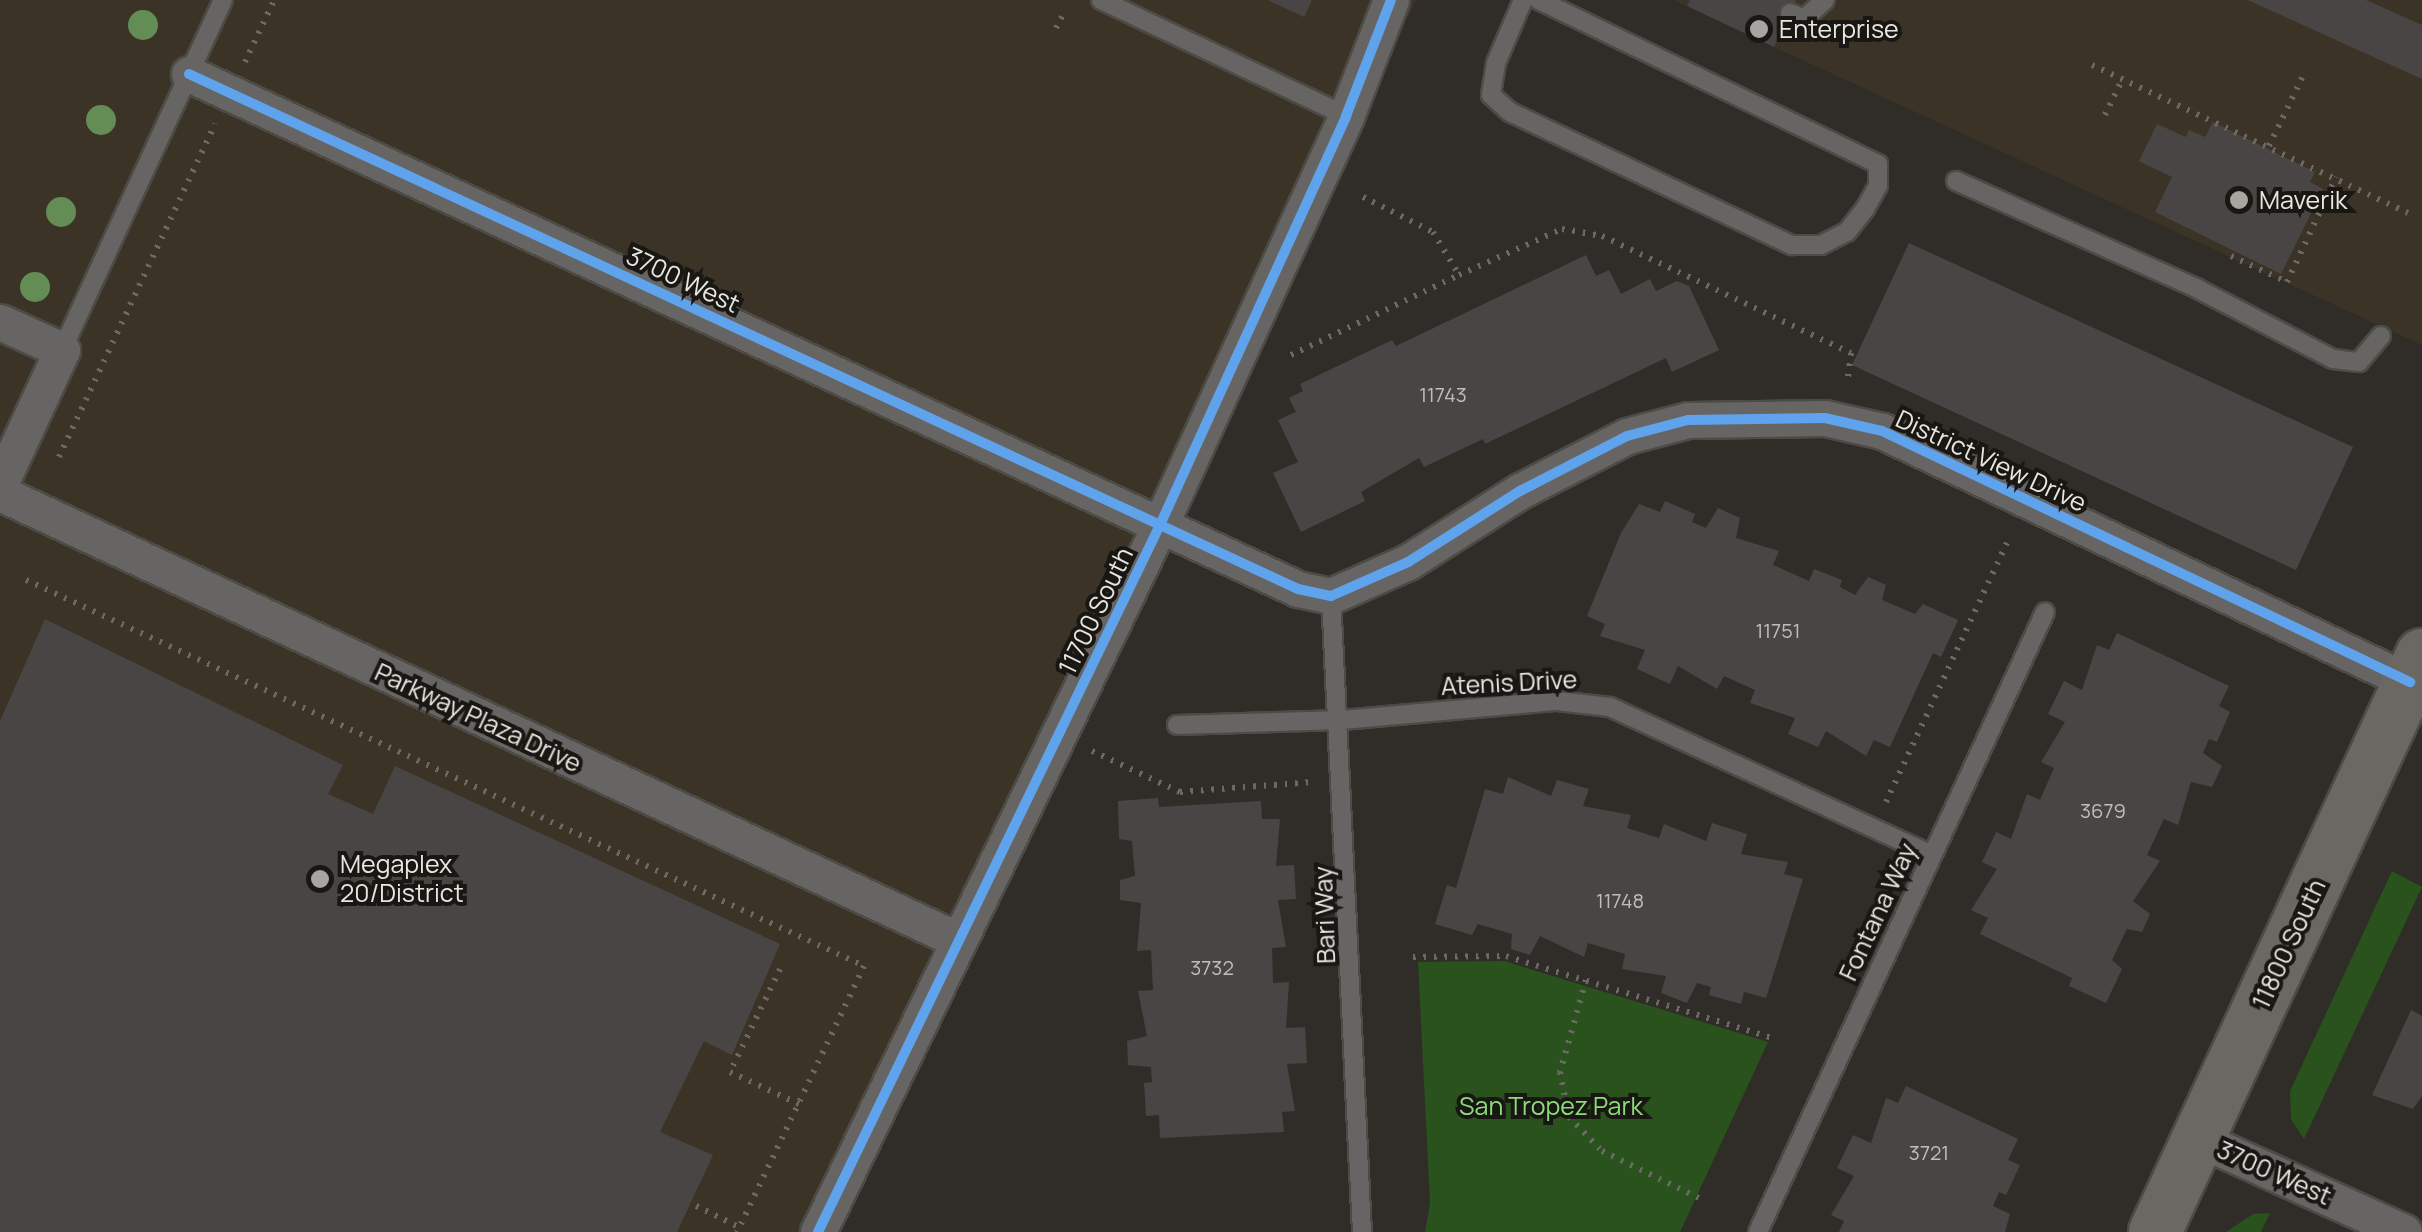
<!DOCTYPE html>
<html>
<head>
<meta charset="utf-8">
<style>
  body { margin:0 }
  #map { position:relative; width:2422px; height:1232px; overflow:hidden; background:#302d28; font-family:Manrope,sans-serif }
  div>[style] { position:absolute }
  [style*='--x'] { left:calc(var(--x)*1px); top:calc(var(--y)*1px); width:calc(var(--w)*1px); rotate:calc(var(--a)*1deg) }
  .built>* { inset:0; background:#3b3426 }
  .green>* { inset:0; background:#29521d }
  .building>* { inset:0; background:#484544 }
  .path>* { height:6px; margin-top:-3px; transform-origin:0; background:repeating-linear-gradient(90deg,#6b6866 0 2.5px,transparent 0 10.5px) }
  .roads { filter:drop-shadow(2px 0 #4d4b46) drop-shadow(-2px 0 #4d4b46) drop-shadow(0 2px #4d4b46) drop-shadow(0 -2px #4d4b46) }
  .service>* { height:18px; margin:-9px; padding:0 9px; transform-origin:9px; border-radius:9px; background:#676564 }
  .minor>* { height:35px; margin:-17.5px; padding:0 17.5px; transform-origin:17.5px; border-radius:17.5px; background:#676564 }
  .secondary>* { height:52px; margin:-26px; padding:0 26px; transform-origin:26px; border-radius:26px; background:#6b6864 }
  .cycleway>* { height:10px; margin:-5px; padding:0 5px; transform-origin:5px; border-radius:5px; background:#60a3ed }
  .trees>* { width:30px; height:30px; margin:-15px; border-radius:50%; background:#638d55 }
  .dots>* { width:28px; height:28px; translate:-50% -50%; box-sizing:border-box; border:5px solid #191713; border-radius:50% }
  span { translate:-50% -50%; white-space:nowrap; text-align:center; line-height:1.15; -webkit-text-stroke:8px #191713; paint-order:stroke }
  .number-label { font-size:20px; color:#c1beb9 }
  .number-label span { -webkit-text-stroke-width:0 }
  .poi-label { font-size:25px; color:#e9e6e0 }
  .left { translate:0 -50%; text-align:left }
  .street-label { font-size:25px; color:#e9e6e0 }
  .park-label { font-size:25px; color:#8ddc7a }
</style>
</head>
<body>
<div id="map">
  <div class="built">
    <i style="clip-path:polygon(0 0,1416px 0,819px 1232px,0 1232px)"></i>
    <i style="clip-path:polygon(1674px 0,2422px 0,2422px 345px,1774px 47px)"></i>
  </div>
  <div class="green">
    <i style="clip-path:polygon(2392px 871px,2422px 887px,2304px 1139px,2291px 1119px,2290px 1091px)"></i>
    <i style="clip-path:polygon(1504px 961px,1768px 1042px,1680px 1232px,1425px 1232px,1430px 1203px,1418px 962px)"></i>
    <i style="clip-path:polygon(2270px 1213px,2261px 1232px,2226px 1232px,2253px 1214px)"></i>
  </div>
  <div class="building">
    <i style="clip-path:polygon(1268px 0,1312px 0,1304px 17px)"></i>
    <i style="clip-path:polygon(1690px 0,1796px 0,1774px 47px,1687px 6px)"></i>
    <i style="clip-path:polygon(2248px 0,2366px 0,2422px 25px,2422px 79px)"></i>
    <i style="clip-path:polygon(2213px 122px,2315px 172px,2310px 182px,2323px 189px,2281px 274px,2155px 212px,2172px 177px,2139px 161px,2157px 124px,2186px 137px,2189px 130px,2205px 137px)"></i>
    <i style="clip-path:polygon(1909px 243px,2353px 447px,2296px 570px,1852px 365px)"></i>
    <i style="clip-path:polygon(1586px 255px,1596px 276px,1609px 270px,1621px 294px,1650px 279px,1656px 291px,1677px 281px,1689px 286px,1719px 350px,1672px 372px,1666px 358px,1485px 444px,1483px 439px,1424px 467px,1419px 458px,1361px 492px,1365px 501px,1301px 532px,1273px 473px,1298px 462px,1278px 420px,1296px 412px,1289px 398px,1303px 391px,1300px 384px,1392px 340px,1396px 346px)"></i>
    <i style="clip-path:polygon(1665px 501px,1695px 514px,1692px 522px,1706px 528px,1718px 508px,1740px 518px,1736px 538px,1779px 551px,1773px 565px,1809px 581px,1814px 569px,1842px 580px,1840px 587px,1855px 595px,1868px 577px,1886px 585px,1882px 600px,1915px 614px,1923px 604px,1958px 620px,1941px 657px,1933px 653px,1890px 747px,1874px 740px,1866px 756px,1826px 731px,1818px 747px,1788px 734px,1795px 718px,1750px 703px,1755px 690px,1724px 676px,1717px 689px,1678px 666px,1670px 684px,1637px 669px,1645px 650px,1600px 636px,1605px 624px,1587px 616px,1621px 533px,1639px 504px,1660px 512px)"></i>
    <i style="clip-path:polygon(45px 619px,343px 765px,328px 794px,373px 814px,395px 766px,780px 944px,732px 1055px,704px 1041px,660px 1132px,713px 1155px,677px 1232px,0 1232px,0 721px)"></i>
    <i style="clip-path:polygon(2117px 633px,2229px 686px,2219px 706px,2230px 712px,2217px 742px,2209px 739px,2203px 753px,2222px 766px,2212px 787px,2191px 782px,2178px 825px,2164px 819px,2147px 855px,2160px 861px,2133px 901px,2150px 914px,2142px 932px,2127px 929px,2112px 960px,2122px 969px,2106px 1003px,2069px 986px,2072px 978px,1980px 934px,1988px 918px,1971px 910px,1997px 869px,1982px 862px,1996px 832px,2011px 839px,2027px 794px,2040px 800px,2054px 768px,2041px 762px,2065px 722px,2048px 714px,2064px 681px,2082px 690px,2097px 645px,2109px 650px)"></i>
    <i style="clip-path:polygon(1508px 777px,1551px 796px,1557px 780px,1589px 789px,1583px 806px,1631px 815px,1627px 828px,1659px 838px,1664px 824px,1706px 841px,1712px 823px,1747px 834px,1741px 854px,1788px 862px,1784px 874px,1803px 879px,1766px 998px,1744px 992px,1741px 1004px,1709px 995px,1711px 987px,1697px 983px,1687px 1003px,1661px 993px,1666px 976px,1622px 969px,1625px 954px,1588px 943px,1584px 957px,1540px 936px,1530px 955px,1511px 949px,1512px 934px,1478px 924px,1472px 935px,1435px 924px,1447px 885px,1456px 888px,1485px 789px,1503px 794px)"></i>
    <i style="clip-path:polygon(1158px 798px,1159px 807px,1261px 801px,1262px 819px,1280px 819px,1276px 866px,1294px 865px,1296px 899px,1278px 900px,1286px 947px,1272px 948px,1273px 983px,1289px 982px,1286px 1028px,1305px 1027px,1307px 1063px,1287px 1064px,1295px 1111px,1282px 1112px,1284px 1132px,1160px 1138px,1159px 1115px,1146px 1116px,1144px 1083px,1152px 1082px,1151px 1067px,1128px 1065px,1127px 1041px,1147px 1036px,1138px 991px,1153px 990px,1151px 950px,1137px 951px,1141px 903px,1120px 900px,1120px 880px,1135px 876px,1132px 841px,1119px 839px,1118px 801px)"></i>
    <i style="clip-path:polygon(2411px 1010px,2422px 1016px,2422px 1096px,2413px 1109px,2372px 1095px)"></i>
    <i style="clip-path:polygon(1906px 1086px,2018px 1139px,2008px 1160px,2020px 1165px,2006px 1195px,1999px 1192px,1993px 1206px,2010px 1214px,2005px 1232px,1839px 1232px,1844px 1221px,1831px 1215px,1854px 1176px,1837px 1168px,1853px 1135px,1871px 1143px,1886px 1098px,1898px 1103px)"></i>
  </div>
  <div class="path">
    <i style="--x:1056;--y:28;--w:16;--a:-63"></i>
    <i style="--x:245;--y:62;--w:68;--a:-64.9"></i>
    <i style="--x:2092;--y:65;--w:349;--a:25.1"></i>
    <i style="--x:2105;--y:115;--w:41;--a:-64.1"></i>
    <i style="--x:2269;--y:146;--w:80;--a:-64.1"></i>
    <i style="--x:1363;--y:197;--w:78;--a:26.6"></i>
    <i style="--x:1433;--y:232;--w:50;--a:58.8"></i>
    <i style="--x:1459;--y:275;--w:113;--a:-24.1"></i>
    <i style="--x:1562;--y:229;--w:41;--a:9.9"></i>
    <i style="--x:1602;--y:236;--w:275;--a:25.2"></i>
    <i style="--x:1851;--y:353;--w:25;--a:97"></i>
    <i style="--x:2231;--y:256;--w:62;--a:24.9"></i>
    <i style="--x:2287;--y:282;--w:116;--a:-65"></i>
    <i style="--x:1291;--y:355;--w:186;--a:-25.5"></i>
    <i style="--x:59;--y:457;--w:368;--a:-64.9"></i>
    <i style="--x:26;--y:580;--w:923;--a:24.73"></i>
    <i style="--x:864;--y:966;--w:295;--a:115.5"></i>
    <i style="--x:1092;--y:751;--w:97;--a:25"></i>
    <i style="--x:1180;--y:792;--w:133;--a:-4.3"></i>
    <i style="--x:1886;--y:802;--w:293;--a:-65"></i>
    <i style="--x:1413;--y:957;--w:93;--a:-0.6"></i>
    <i style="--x:1506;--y:956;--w:279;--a:17.1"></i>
    <i style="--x:780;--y:969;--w:114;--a:115.9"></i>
    <i style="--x:730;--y:1072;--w:76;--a:24.9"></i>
    <i style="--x:1586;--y:980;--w:96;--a:105.8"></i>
    <i style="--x:1560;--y:1072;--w:46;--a:78.7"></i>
    <i style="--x:1569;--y:1117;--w:47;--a:45.9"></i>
    <i style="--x:1602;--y:1151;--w:108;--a:25.9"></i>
    <i style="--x:696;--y:1206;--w:48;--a:26"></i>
  </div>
  <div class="roads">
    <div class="service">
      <i style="--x:1101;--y:0;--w:271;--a:25.3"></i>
      <i style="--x:1523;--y:0;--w:69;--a:113.2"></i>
      <i style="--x:1496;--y:63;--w:32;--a:99"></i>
      <i style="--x:1491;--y:95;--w:25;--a:42"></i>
      <i style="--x:1510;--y:112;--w:312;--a:25.3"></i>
      <i style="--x:1792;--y:245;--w:29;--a:0"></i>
      <i style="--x:1821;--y:245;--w:29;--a:-27"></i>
      <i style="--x:1847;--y:232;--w:29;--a:-52"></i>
      <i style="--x:1865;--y:209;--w:26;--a:-61"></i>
      <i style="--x:1878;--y:186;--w:22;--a:-90"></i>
      <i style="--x:1878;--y:164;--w:377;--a:-154.2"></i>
      <i style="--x:1790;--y:13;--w:15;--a:23"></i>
      <i style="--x:1804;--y:19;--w:28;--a:-42"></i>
      <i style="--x:1956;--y:181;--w:263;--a:24"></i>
      <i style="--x:2196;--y:288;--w:154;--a:27.4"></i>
      <i style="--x:2333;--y:359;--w:26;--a:7"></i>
      <i style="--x:2359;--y:362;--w:34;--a:-50"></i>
      <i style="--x:62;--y:350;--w:385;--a:-65.3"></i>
      <i style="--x:1331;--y:596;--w:637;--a:87.21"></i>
      <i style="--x:1177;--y:725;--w:165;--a:-1.7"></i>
      <i style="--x:1342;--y:720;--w:216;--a:-5.1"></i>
      <i style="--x:1557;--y:701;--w:53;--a:6.5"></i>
      <i style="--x:1610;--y:707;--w:354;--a:24.7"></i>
      <i style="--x:1758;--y:1232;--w:683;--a:-65.16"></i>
    </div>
    <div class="minor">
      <i style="--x:189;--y:74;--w:1223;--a:24.91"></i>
      <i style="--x:1298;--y:589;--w:34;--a:12"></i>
      <i style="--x:1331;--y:596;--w:84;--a:-23.8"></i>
      <i style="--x:1408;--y:562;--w:133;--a:-32.4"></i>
      <i style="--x:1520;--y:491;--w:120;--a:-27.2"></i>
      <i style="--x:1627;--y:436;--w:63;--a:-14.7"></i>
      <i style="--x:1688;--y:420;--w:137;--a:-0.8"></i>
      <i style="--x:1825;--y:418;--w:58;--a:12.8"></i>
      <i style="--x:1882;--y:431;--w:585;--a:25.43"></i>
      <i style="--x:0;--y:322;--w:68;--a:24.3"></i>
      <i style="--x:62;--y:350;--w:148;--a:114.8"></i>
      <i style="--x:0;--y:493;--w:1057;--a:25.01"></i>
      <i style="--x:2199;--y:1139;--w:225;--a:24.4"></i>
      <i style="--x:818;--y:1232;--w:785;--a:-64.19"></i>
      <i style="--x:1160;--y:525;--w:449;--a:-65.5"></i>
      <i style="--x:1346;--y:116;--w:124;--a:-68.8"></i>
    </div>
    <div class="secondary">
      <i style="--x:2155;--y:1232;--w:636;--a:-65.17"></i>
    </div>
  </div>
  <div class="cycleway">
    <i style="--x:189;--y:74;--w:1223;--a:24.91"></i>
    <i style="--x:1298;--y:589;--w:34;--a:12"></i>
    <i style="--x:1331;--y:596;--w:84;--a:-23.8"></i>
    <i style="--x:1408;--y:562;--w:133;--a:-32.4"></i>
    <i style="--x:1520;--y:491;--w:120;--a:-27.2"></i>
    <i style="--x:1627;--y:436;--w:63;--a:-14.7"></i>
    <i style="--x:1688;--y:420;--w:137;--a:-0.8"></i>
    <i style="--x:1825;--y:418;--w:58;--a:12.8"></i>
    <i style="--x:1882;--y:431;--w:585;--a:25.43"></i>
    <i style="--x:818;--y:1232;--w:785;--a:-64.19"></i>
    <i style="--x:1160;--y:525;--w:449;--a:-65.5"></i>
    <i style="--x:1346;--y:116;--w:124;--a:-68.8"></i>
  </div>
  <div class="trees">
    <i style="left:143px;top:25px"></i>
    <i style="left:101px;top:120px"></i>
    <i style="left:61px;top:212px"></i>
    <i style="left:35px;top:287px"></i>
  </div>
  <div class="dots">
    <i style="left:1759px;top:29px;background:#a8a5a0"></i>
    <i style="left:2239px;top:200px;background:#a8a5a0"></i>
    <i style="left:320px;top:879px;background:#a8a5a0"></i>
  </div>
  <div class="number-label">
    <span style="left:1443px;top:394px">11743</span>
    <span style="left:1778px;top:630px">11751</span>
    <span style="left:2103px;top:810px">3679</span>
    <span style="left:1620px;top:900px">11748</span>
    <span style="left:1212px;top:967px">3732</span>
    <span style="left:1929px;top:1152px">3721</span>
  </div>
  <div class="poi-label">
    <span class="left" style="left:1779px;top:29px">Enterprise</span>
    <span class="left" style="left:2259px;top:200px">Maverik</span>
    <span class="left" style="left:340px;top:879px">Megaplex<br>20/District</span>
  </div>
  <div class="street-label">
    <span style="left:683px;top:280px;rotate:25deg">3700 West</span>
    <span style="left:1991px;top:461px;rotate:25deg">District View Drive</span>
    <span style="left:1096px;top:611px;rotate:-64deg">11700 South</span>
    <span style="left:1509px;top:683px;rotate:-3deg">Atenis Drive</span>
    <span style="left:478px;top:718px;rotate:25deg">Parkway Plaza Drive</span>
    <span style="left:1878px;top:912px;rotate:-65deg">Fontana Way</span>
    <span style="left:1325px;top:915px;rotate:-92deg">Bari Way</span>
    <span style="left:2289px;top:944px;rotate:-65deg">11800 South</span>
    <span style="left:2274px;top:1173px;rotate:24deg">3700 West</span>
  </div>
  <div class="park-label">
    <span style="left:1551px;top:1106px">San Tropez Park</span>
  </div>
</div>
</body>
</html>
